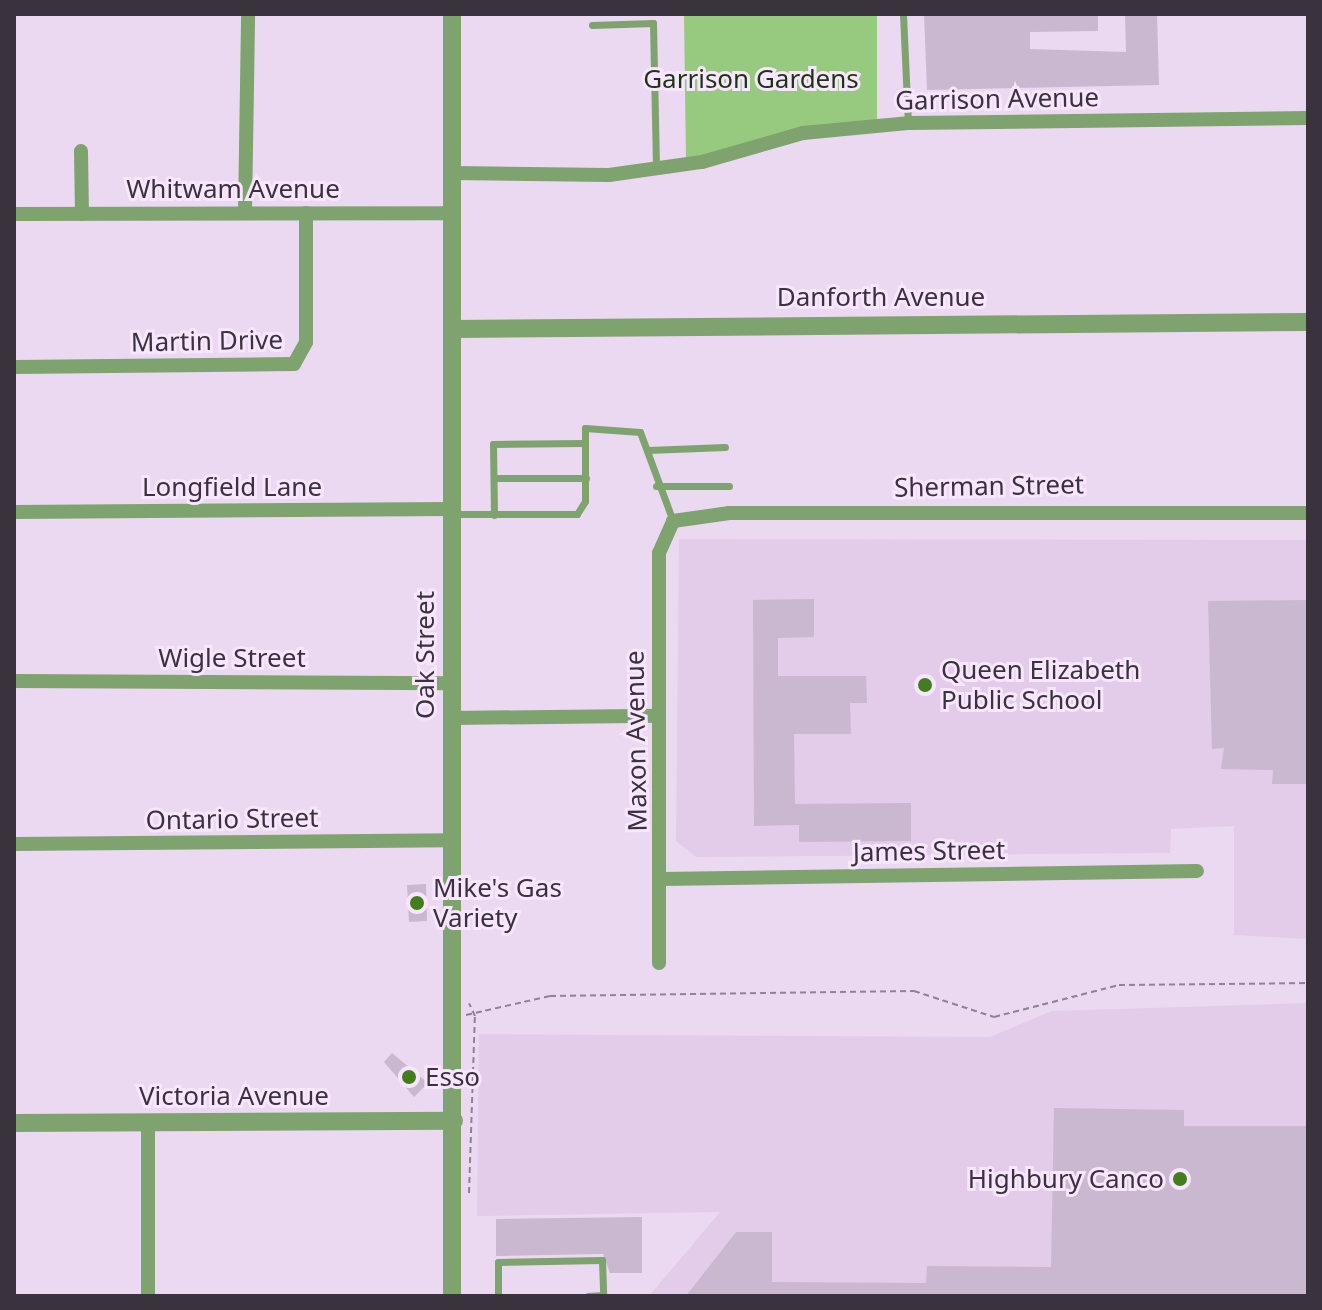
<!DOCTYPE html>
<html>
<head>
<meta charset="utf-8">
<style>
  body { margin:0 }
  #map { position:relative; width:1322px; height:1310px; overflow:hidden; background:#ebd9f1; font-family:"Noto Sans",sans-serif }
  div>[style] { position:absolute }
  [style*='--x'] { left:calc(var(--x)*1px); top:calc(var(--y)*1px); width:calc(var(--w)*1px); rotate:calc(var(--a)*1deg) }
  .built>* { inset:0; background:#e2cce9 }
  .green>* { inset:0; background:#97c97f }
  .building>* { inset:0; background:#c9b8cf }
  .path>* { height:2px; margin-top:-1px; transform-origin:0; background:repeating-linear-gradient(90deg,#8f8393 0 6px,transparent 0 10px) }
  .service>* { height:7px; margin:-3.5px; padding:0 3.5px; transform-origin:3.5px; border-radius:3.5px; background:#7ea36e }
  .minor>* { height:14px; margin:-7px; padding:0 7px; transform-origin:7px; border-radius:7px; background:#7ea36e }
  .tertiary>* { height:18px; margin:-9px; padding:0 9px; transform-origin:9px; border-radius:9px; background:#7ea36e }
  .dots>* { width:22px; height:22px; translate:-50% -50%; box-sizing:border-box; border:4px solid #f8e6fe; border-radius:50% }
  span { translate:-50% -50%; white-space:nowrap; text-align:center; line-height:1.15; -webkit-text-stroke:6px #f8e6fe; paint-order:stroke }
  .park-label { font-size:26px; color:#1e3513 }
  .street-label { font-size:26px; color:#3a333d }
  .poi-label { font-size:26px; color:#3a333d }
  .left { translate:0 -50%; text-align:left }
  .right { translate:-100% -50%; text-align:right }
  .frame { position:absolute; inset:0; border:16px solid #3a333d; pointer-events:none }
</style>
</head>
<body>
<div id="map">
  <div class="built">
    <i style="clip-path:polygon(679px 539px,1308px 540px,1308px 939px,1234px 935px,1234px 826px,1171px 829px,1170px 853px,696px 857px,676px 841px)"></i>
    <i style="clip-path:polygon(1308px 1003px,1308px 1296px,649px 1296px,720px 1212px,477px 1216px,479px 1034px,990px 1037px,1052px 1011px)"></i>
  </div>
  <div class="green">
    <i style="clip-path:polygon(684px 14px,877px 14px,877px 127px,803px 133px,686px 164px)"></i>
  </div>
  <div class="building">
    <i style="clip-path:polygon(924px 14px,1098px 14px,1098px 31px,1030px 32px,1030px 49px,1126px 52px,1125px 14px,1157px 14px,1159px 85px,927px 90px)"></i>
    <i style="clip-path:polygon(814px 599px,814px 637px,778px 638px,778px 676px,866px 676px,867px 703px,850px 703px,851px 734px,794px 734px,795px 804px,911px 803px,911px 841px,799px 842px,799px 825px,754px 826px,753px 600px)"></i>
    <i style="clip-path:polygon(1308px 600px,1308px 784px,1272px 784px,1273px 770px,1221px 769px,1224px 748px,1212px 749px,1208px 601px)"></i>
    <i style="clip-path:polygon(426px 884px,427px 921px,409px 922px,407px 885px)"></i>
    <i style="clip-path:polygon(392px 1053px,428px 1083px,414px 1097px,384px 1062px)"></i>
    <i style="clip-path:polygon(1054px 1108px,1184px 1110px,1184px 1126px,1308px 1126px,1308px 1296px,686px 1296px,736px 1232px,772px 1232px,772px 1282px,926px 1283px,927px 1266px,1051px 1267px)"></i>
    <i style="clip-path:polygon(642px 1217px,642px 1273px,610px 1273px,603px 1254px,496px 1256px,496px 1219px)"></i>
  </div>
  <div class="path">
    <i style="--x:466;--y:1015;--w:86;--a:-12.7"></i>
    <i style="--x:550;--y:996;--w:364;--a:-0.8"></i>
    <i style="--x:914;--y:991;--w:84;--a:18"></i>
    <i style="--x:994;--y:1017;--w:129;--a:-14.4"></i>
    <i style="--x:1119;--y:985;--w:189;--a:-0.6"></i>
    <i style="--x:469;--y:1193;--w:177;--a:-88.1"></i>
    <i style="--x:475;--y:1016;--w:14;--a:-115"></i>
  </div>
  <div class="service">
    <i style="--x:903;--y:14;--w:109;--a:87.4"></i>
    <i style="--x:592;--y:25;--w:61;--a:-1.9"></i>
    <i style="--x:653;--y:23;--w:145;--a:88.8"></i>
    <i style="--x:648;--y:450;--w:77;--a:-2.2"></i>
    <i style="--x:495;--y:478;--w:91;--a:0"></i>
    <i style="--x:656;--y:486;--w:73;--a:0"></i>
    <i style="--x:454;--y:514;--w:123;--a:0"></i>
    <i style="--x:577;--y:514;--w:15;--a:-58"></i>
    <i style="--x:585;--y:501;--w:73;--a:-90"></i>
    <i style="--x:585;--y:428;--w:55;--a:4.2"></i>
    <i style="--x:640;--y:432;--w:95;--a:69.7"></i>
    <i style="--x:494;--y:515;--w:71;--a:-90.8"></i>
    <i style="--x:493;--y:444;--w:92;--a:-0.6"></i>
    <i style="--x:498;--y:1296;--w:34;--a:-90"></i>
    <i style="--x:498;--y:1262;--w:104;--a:-1.1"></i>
    <i style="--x:602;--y:1260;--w:35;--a:88"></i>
    <i style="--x:603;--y:1295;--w:15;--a:176"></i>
  </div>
  <div class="minor">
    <i style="--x:81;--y:151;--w:63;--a:89.1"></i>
    <i style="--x:453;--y:173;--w:156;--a:0.7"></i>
    <i style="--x:609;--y:175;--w:94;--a:-8"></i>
    <i style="--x:702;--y:162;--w:105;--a:-16"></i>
    <i style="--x:803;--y:133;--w:105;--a:-5.4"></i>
    <i style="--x:908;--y:123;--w:400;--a:-0.7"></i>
    <i style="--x:245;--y:212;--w:198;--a:-89.1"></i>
    <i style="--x:14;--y:214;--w:439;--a:-0.1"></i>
    <i style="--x:14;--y:367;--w:280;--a:-0.6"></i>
    <i style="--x:294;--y:364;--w:25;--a:-61"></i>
    <i style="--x:306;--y:342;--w:129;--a:-90"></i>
    <i style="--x:14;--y:512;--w:437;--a:-0.4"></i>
    <i style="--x:14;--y:681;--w:436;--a:0.3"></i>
    <i style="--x:450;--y:718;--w:208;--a:-0.6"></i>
    <i style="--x:14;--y:844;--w:437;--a:-0.5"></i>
    <i style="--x:662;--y:879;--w:535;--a:-0.86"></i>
    <i style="--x:659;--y:963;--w:410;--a:-90"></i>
    <i style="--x:659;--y:553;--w:35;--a:-66"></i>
    <i style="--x:673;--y:521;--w:57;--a:-8.1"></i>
    <i style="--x:729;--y:513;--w:579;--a:0"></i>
    <i style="--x:148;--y:1296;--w:173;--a:-90"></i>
  </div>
  <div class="tertiary">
    <i style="--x:454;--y:329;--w:854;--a:-0.47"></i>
    <i style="--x:14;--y:1123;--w:440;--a:-0.3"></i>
    <i style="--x:452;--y:1296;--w:1282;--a:-90"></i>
  </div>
  <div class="dots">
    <i style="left:925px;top:685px;background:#427f1c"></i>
    <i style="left:417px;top:903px;background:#427f1c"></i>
    <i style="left:409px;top:1077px;background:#427f1c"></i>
    <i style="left:1180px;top:1179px;background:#427f1c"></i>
  </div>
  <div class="park-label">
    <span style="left:751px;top:79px">Garrison Gardens</span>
  </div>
  <div class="street-label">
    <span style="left:997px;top:99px;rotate:-1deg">Garrison Avenue</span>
    <span style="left:233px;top:189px">Whitwam Avenue</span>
    <span style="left:881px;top:297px">Danforth Avenue</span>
    <span style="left:207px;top:341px;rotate:-1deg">Martin Drive</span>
    <span style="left:989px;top:486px;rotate:-1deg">Sherman Street</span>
    <span style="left:232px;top:487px">Longfield Lane</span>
    <span style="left:425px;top:655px;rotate:-90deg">Oak Street</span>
    <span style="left:232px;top:658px">Wigle Street</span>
    <span style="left:636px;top:741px;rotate:-91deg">Maxon Avenue</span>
    <span style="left:232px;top:819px;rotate:-1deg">Ontario Street</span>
    <span style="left:929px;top:851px;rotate:-1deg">James Street</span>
    <span style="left:234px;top:1096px">Victoria Avenue</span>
  </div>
  <div class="poi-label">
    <span class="left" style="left:941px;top:685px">Queen Elizabeth<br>Public School</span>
    <span class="left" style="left:433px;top:903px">Mike's Gas<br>Variety</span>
    <span class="left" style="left:425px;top:1077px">Esso</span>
    <span class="right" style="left:1164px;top:1179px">Highbury Canco</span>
  </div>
  <div class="frame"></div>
</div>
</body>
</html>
